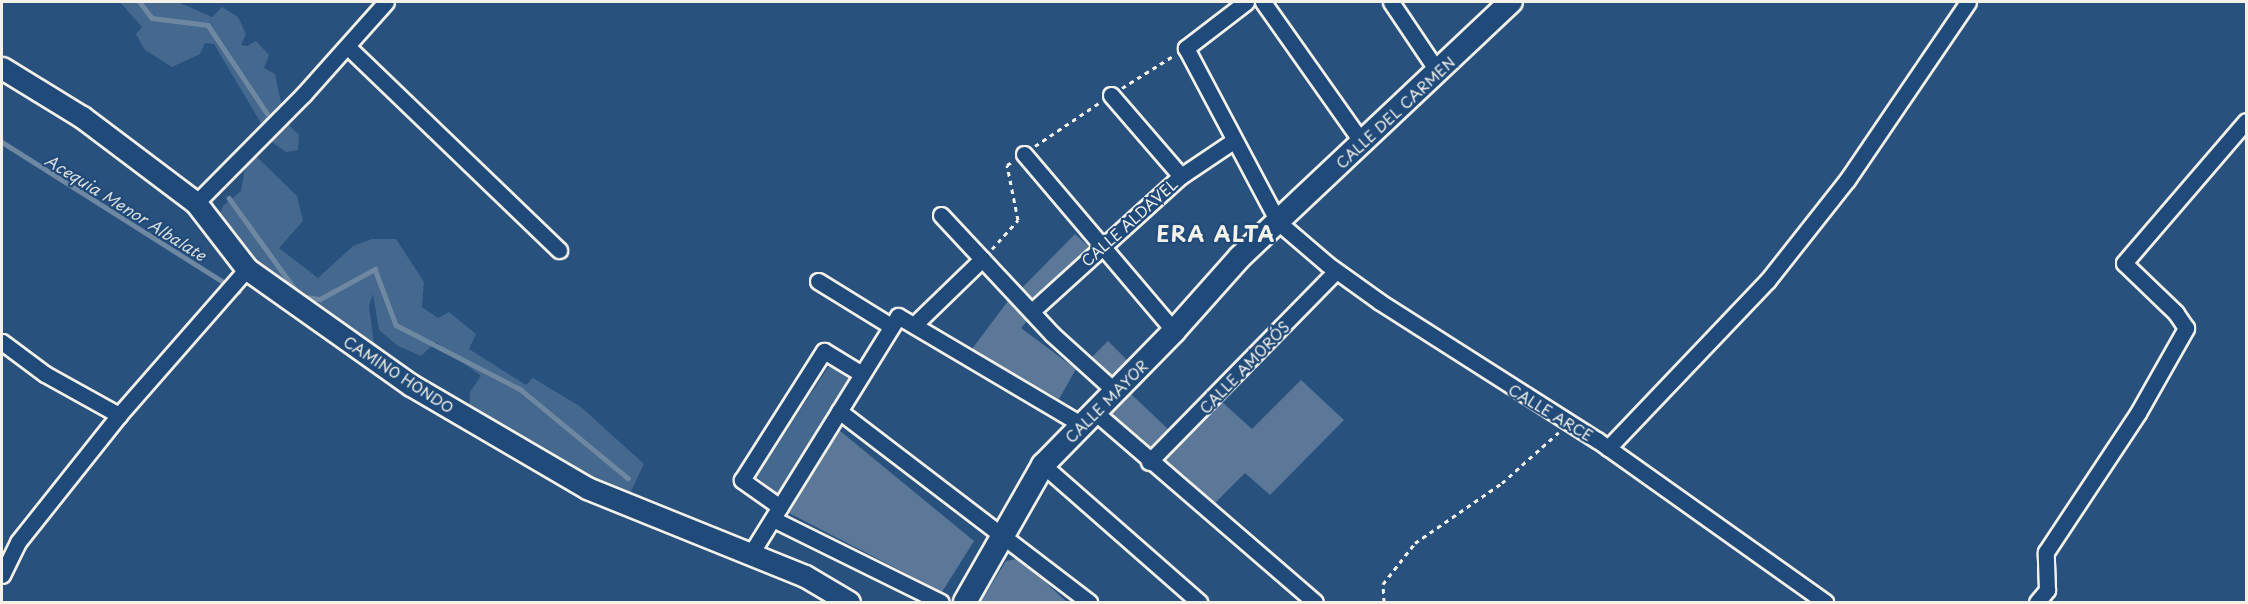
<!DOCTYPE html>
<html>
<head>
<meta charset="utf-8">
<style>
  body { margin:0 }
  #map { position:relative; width:2248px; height:604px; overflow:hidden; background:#28517e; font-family:"Playpen Sans",sans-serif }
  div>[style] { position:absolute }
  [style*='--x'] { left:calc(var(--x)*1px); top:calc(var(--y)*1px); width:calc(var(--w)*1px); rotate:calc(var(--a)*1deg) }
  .green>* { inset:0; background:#45688e }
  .stream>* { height:4.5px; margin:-2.25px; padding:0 2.25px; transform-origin:2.25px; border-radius:2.25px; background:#6e88a2 }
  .building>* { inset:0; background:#5b7899 }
  .path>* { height:3px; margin-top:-1.5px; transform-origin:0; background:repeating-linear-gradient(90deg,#f4f1e8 0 4.5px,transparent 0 9px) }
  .roads { filter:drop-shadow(2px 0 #f4f1e8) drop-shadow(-2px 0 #f4f1e8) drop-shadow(0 2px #f4f1e8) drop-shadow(0 -2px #f4f1e8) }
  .minor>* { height:15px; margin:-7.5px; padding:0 7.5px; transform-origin:7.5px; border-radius:7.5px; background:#1f4a7a }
  .secondary>* { height:21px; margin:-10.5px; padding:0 10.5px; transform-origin:10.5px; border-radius:10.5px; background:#1f4a7a }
  .primary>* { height:22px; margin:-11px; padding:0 11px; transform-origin:11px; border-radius:11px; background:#1f4a7a }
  span { translate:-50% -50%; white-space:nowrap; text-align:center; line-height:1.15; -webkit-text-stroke:4.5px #1f4a7a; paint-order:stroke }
  .street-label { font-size:15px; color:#f4f1e8 }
  .water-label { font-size:16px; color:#d9dcda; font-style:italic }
  .district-label { font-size:21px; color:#f4f1e8; font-weight:700; letter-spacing:1.5px }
  .frame { position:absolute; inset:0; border:3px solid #f4f1e8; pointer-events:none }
</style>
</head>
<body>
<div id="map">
  <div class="green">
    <i style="clip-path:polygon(120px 2px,178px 2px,212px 17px,222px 7px,238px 17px,246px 34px,241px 45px,247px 46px,256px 41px,269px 55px,264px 68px,275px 74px,285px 121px,299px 135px,298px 150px,286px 152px,269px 140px,253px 153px,297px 196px,303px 221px,279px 248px,318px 278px,353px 246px,372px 239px,396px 239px,424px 282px,422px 307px,438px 318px,449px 312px,476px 334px,469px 349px,526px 385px,533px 378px,581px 407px,644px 464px,630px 493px,602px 487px,519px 434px,503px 433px,469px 413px,470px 392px,481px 376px,436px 342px,421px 356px,398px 346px,379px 330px,373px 294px,369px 306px,374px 344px,368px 351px,249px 265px,219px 216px,223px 206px,241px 191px,247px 156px,268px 135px,214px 44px,205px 43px,200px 54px,172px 67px,145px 50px,136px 34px,142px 27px)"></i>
    <i style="clip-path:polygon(833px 360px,854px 375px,777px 494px,756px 476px)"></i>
  </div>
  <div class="stream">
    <i style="--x:140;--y:2;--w:20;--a:53"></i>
    <i style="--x:152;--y:18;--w:56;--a:7.1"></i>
    <i style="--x:208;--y:25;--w:106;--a:56.2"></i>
    <i style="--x:2;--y:142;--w:280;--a:32.3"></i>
    <i style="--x:229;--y:198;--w:121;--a:54.1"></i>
    <i style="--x:300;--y:296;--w:20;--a:9"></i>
    <i style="--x:320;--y:299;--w:63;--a:-28.6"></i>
    <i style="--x:375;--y:269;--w:60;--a:69.4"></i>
    <i style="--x:396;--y:325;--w:140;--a:27.3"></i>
    <i style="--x:520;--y:389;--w:140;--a:39.5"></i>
  </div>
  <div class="building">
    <i style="clip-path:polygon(1075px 234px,1089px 247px,1032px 298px,1022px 288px)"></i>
    <i style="clip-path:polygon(1008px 301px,1027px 321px,1021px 328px,1076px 369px,1059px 399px,972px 349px)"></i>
    <i style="clip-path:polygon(1108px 341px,1127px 360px,1112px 375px,1092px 357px)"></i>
    <i style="clip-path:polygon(1301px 380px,1344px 420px,1270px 495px,1245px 473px,1215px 503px,1165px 460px,1222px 402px,1252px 429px)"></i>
    <i style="clip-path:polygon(1131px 394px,1168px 429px,1150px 447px,1112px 414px)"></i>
    <i style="clip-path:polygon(839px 430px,974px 541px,942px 592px,789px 513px)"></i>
    <i style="clip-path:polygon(1016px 559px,1033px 571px,1068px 603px,980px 603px,1006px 561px)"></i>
  </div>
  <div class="path">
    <i style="--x:1122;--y:88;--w:60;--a:-32.1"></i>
    <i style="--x:1035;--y:146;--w:77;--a:-33.9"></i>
    <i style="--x:992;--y:249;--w:39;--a:-48"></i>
    <i style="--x:1018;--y:220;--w:56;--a:-101.3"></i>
    <i style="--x:1007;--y:165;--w:6;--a:-31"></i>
    <i style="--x:1384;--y:602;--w:18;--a:-93"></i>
    <i style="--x:1383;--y:584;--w:52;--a:-52"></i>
    <i style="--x:1415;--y:543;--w:106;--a:-34.6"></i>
    <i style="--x:1502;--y:483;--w:76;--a:-41.8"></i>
  </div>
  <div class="roads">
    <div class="minor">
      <i style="--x:1246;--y:2;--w:76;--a:142.5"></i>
      <i style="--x:1186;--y:48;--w:197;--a:62.1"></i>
      <i style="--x:1278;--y:222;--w:65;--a:40.6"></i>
      <i style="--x:1327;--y:264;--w:65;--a:35.6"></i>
      <i style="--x:1380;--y:302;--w:257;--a:32.5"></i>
      <i style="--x:1597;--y:440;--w:280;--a:35.4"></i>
      <i style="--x:1263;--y:2;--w:174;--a:54.8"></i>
      <i style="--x:1391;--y:2;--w:84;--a:56.1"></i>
      <i style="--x:348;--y:47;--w:293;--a:43.9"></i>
      <i style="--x:1111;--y:95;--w:107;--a:49.2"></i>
      <i style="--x:1024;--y:154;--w:232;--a:49.7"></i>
      <i style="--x:196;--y:203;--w:153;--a:-45.3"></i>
      <i style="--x:304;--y:94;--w:123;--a:-48.3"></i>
      <i style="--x:941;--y:215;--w:163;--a:47"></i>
      <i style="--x:1052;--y:334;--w:86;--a:42.2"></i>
      <i style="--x:818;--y:281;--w:86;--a:31.7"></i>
      <i style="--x:1032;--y:311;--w:201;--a:-42.2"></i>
      <i style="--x:1181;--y:176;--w:63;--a:-33.9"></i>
      <i style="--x:914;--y:325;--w:95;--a:-44.1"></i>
      <i style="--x:2;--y:342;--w:54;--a:36.7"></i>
      <i style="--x:45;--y:374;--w:85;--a:29"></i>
      <i style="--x:119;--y:415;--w:194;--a:-48.8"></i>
      <i style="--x:839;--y:411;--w:315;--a:37.4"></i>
      <i style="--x:1096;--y:413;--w:289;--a:40.8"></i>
      <i style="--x:1608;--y:448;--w:232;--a:-46.4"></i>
      <i style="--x:1768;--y:280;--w:127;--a:-51.7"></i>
      <i style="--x:1847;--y:180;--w:215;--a:-55.8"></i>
      <i style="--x:1149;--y:462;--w:267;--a:-45.6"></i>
      <i style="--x:1043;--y:465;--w:208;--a:41.3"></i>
      <i style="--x:780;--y:507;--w:47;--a:-144.6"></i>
      <i style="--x:742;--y:480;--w:153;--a:-57.6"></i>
      <i style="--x:824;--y:351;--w:44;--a:31.2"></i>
      <i style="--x:773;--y:519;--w:187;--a:26.3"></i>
      <i style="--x:750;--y:555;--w:281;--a:-58.2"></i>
      <i style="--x:898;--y:316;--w:214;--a:30.6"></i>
      <i style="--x:2;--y:575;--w:37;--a:-64"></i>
      <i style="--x:18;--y:542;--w:162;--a:-51.5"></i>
      <i style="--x:2037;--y:602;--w:16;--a:-50"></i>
      <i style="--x:2047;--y:590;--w:38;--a:-92"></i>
      <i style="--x:2046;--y:552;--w:167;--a:-56.5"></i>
      <i style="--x:2138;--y:413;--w:98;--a:-60.5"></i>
      <i style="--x:2186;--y:328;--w:18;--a:-124"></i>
      <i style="--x:2176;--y:313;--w:72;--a:-136.1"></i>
      <i style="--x:2124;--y:263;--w:187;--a:-49.3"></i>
    </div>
    <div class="secondary">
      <i style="--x:2;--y:68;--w:94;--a:31.5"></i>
      <i style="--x:82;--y:117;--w:143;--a:37"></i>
      <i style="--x:196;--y:203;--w:83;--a:52.3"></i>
      <i style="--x:247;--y:269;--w:201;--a:35.3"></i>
      <i style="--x:411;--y:385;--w:204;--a:30.3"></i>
      <i style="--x:587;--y:488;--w:235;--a:22"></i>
      <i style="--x:805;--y:576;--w:51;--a:30.6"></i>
    </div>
    <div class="primary">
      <i style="--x:965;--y:602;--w:158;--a:-60.3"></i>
      <i style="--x:1043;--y:465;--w:187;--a:-45.6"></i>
      <i style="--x:1174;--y:331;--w:99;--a:-48.3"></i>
      <i style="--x:1240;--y:257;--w:372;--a:-43.3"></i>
    </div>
  </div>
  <div class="street-label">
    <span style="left:1395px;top:112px;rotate:-43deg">CALLE DEL CARMEN</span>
    <span style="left:1129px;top:222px;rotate:-42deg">CALLE ALDAVEL</span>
    <span style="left:1244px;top:367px;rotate:-46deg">CALLE AMORÓS</span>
    <span style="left:399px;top:374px;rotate:33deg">CAMINO HONDO</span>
    <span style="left:1106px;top:401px;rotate:-45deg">CALLE MAYOR</span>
    <span style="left:1551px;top:412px;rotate:31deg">CALLE ARCE</span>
  </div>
  <div class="water-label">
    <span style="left:126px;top:207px;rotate:32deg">Acequia Menor Albalate</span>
  </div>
  <div class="district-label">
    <span style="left:1216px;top:233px">ERA ALTA</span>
  </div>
  <div class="frame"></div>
</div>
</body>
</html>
